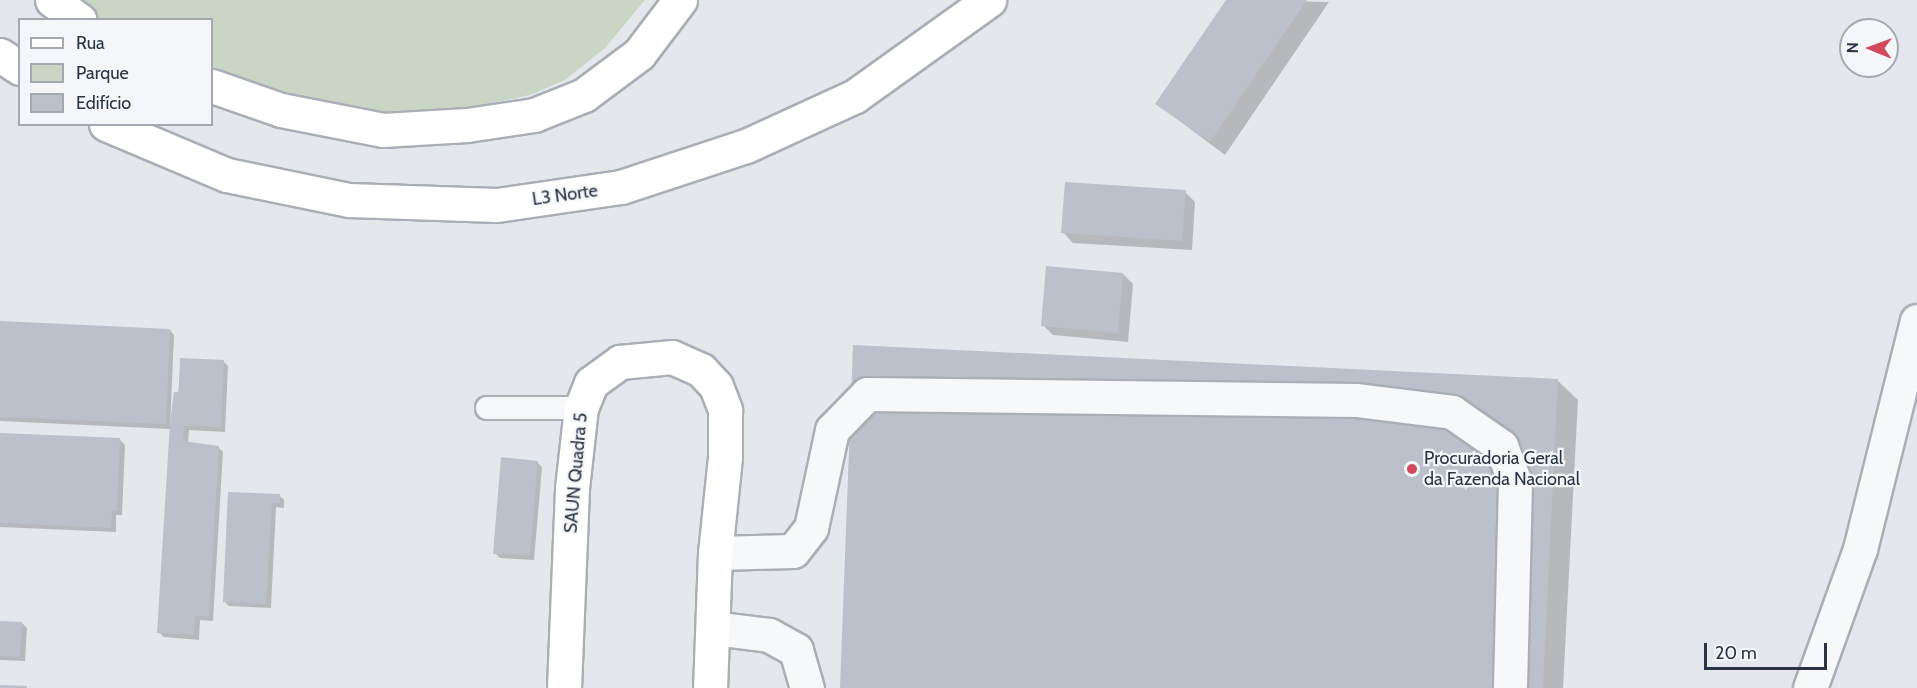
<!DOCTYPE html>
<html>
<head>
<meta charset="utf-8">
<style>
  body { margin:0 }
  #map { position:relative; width:1917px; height:688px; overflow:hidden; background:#e4e7ec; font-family:Cabin,sans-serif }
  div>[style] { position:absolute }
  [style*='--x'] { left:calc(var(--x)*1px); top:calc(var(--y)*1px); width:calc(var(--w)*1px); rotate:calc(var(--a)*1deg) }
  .green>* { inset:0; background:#c9d6c5 }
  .shadow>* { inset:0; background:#0003 }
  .building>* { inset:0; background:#bbc0ca }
  .roads { filter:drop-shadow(2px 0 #a9aeb7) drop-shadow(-2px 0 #a9aeb7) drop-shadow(0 2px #a9aeb7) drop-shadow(0 -2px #a9aeb7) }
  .lane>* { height:22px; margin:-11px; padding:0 11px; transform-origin:11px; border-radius:11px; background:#f7f8fa }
  .street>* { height:33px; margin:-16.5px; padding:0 16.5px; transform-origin:16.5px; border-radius:16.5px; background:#f7f8fa }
  .secondary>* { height:33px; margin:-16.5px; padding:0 16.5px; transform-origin:16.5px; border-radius:16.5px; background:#fff }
  .primary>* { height:33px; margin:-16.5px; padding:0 16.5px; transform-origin:16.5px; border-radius:16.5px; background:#fff }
  .dots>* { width:16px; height:16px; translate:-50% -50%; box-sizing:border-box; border:3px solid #f4f6f9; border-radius:50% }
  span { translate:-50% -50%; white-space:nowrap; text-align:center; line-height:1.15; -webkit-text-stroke:4.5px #f4f6f9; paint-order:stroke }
  .street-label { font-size:18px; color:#2b3445 }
  .poi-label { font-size:18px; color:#2b3445 }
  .left { translate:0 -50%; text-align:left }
  .legend { position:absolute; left:18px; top:18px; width:195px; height:108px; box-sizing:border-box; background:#f4f6f9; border:2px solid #a4a8b1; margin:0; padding:8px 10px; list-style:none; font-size:18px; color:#2b3445 }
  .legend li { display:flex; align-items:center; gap:12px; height:30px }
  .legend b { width:30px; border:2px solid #a4a8b1 }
  .north { position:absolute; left:1839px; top:18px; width:60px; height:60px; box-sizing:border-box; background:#f4f6f9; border:2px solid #a4a8b1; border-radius:50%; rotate:271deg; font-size:16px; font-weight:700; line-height:24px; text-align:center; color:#2b3445 }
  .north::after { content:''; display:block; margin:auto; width:21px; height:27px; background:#d1495b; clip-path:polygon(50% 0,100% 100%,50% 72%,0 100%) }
  .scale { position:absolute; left:1704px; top:643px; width:123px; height:27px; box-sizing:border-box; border:3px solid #2b3445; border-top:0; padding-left:8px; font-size:18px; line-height:21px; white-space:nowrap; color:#2b3445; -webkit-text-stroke:4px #f4f6f9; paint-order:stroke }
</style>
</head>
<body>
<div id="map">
  <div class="green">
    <i style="clip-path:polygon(66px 0,645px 0,605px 48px,565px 80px,530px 95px,474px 107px,410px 114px,348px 109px,212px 76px,212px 20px,98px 19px)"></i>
  </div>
  <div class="shadow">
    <i style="clip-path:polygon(1228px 0,1329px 2px,1225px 155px,1157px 104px)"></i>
    <i style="clip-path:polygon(1185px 192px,1195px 202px,1192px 250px,1073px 243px,1063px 232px)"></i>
    <i style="clip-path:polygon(1123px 274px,1133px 284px,1128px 342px,1053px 335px,1043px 325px)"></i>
    <i style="clip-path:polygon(0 323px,170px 330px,174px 335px,170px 429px,0 421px)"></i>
    <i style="clip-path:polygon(181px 359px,223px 361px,228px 366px,225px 432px,189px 430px,188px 443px,218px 447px,223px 452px,213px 621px,200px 620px,199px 640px,164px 637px,159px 632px)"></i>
    <i style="clip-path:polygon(1557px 380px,1578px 400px,1563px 688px,842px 688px)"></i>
    <i style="clip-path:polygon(0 434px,120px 440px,125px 445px,122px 515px,116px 515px,116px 532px,0 527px)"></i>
    <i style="clip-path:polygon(537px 462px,542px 467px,534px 560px,500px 558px,495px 553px)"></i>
    <i style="clip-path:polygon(230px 493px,279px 495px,284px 500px,284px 508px,276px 507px,271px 608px,229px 606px,224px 601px)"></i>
    <i style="clip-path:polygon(0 622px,22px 623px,27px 628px,25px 661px,0 660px)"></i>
  </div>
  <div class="building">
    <i style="clip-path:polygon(1226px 0,1307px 0,1210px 142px,1155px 104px)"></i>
    <i style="clip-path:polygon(1065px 182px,1186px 190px,1182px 241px,1061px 233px)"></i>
    <i style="clip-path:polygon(1046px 266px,1123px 273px,1118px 333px,1041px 326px)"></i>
    <i style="clip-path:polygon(0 321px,170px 329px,166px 424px,0 417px)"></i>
    <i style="clip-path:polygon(853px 345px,1558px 379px,1543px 688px,840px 688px)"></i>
    <i style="clip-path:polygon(180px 358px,224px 360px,221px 427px,184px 426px,183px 441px,219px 446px,209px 617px,195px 616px,194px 635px,157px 633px,170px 423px,174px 392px,179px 392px)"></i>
    <i style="clip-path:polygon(0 433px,120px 438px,117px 511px,112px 511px,111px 528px,0 523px)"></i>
    <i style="clip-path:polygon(501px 457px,538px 461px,530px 555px,493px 554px)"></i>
    <i style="clip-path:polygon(228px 492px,280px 494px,280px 503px,272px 503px,266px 604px,223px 602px)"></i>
    <i style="clip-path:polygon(0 621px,22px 622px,20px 657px,0 656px)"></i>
    <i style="clip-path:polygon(0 685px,27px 686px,27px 688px,0 688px)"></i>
  </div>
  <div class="roads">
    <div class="lane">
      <i style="--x:487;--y:408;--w:94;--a:0"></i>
    </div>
    <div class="street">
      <i style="--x:715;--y:553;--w:78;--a:-1.5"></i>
      <i style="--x:793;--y:551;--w:29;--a:-52"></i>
      <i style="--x:811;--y:528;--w:100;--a:-77.9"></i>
      <i style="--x:832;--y:430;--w:50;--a:-45.8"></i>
      <i style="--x:867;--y:394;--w:489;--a:0.7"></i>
      <i style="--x:1356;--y:400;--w:97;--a:7.1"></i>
      <i style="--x:1452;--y:412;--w:60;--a:34.8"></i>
      <i style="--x:1501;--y:446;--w:39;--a:69"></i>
      <i style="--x:1515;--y:482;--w:206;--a:91.4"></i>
      <i style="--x:713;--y:628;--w:56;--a:7.1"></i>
      <i style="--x:769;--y:635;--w:31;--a:29"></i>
      <i style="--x:796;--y:650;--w:40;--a:74"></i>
      <i style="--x:1810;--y:688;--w:148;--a:-70.2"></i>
      <i style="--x:1860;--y:549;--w:235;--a:-76"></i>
    </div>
    <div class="secondary">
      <i style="--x:564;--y:688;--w:200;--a:-87.7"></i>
      <i style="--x:572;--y:488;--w:81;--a:-83.6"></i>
      <i style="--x:581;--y:408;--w:27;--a:-68"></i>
      <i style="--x:591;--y:383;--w:36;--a:-36"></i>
      <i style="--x:620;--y:362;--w:52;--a:-5.5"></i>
      <i style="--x:672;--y:357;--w:32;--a:24"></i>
      <i style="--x:701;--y:370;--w:22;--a:47"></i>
      <i style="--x:716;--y:386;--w:26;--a:69"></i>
      <i style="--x:725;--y:410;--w:47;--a:90"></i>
      <i style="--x:725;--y:457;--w:97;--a:95.9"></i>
      <i style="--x:715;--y:553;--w:135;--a:92.1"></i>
    </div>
    <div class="primary">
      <i style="--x:52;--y:0;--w:34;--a:36"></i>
      <i style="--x:0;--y:55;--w:24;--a:33"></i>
      <i style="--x:212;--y:86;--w:73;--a:19.2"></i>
      <i style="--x:281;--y:110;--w:104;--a:11.1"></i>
      <i style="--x:383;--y:130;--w:84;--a:-3.4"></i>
      <i style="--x:467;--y:125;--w:68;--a:-8.5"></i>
      <i style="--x:534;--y:115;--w:54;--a:-21.8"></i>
      <i style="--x:584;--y:95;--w:69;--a:-36.7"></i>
      <i style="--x:639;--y:54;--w:68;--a:-52.8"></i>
      <i style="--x:106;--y:124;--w:131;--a:22.9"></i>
      <i style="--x:227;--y:175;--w:125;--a:11.6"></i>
      <i style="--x:349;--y:200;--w:148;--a:1.9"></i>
      <i style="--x:497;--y:205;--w:125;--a:-8.3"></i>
      <i style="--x:621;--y:187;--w:132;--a:-18.2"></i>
      <i style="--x:746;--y:146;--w:120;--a:-24.6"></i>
      <i style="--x:855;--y:96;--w:165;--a:-35.6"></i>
    </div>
  </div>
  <div class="dots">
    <i style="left:1412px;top:469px;background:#d1495b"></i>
  </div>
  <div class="street-label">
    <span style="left:565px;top:195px;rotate:-8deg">L3 Norte</span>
    <span style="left:576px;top:473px;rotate:-85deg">SAUN Quadra 5</span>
  </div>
  <div class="poi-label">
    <span class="left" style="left:1424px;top:469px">Procuradoria Geral<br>da Fazenda Nacional</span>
  </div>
  <ul class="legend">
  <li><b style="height:8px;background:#fff"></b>Rua</li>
  <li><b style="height:16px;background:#c9d6c5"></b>Parque</li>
  <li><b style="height:16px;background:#bbc0ca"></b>Edifício</li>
  </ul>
  <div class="north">N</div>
  <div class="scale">20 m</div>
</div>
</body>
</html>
